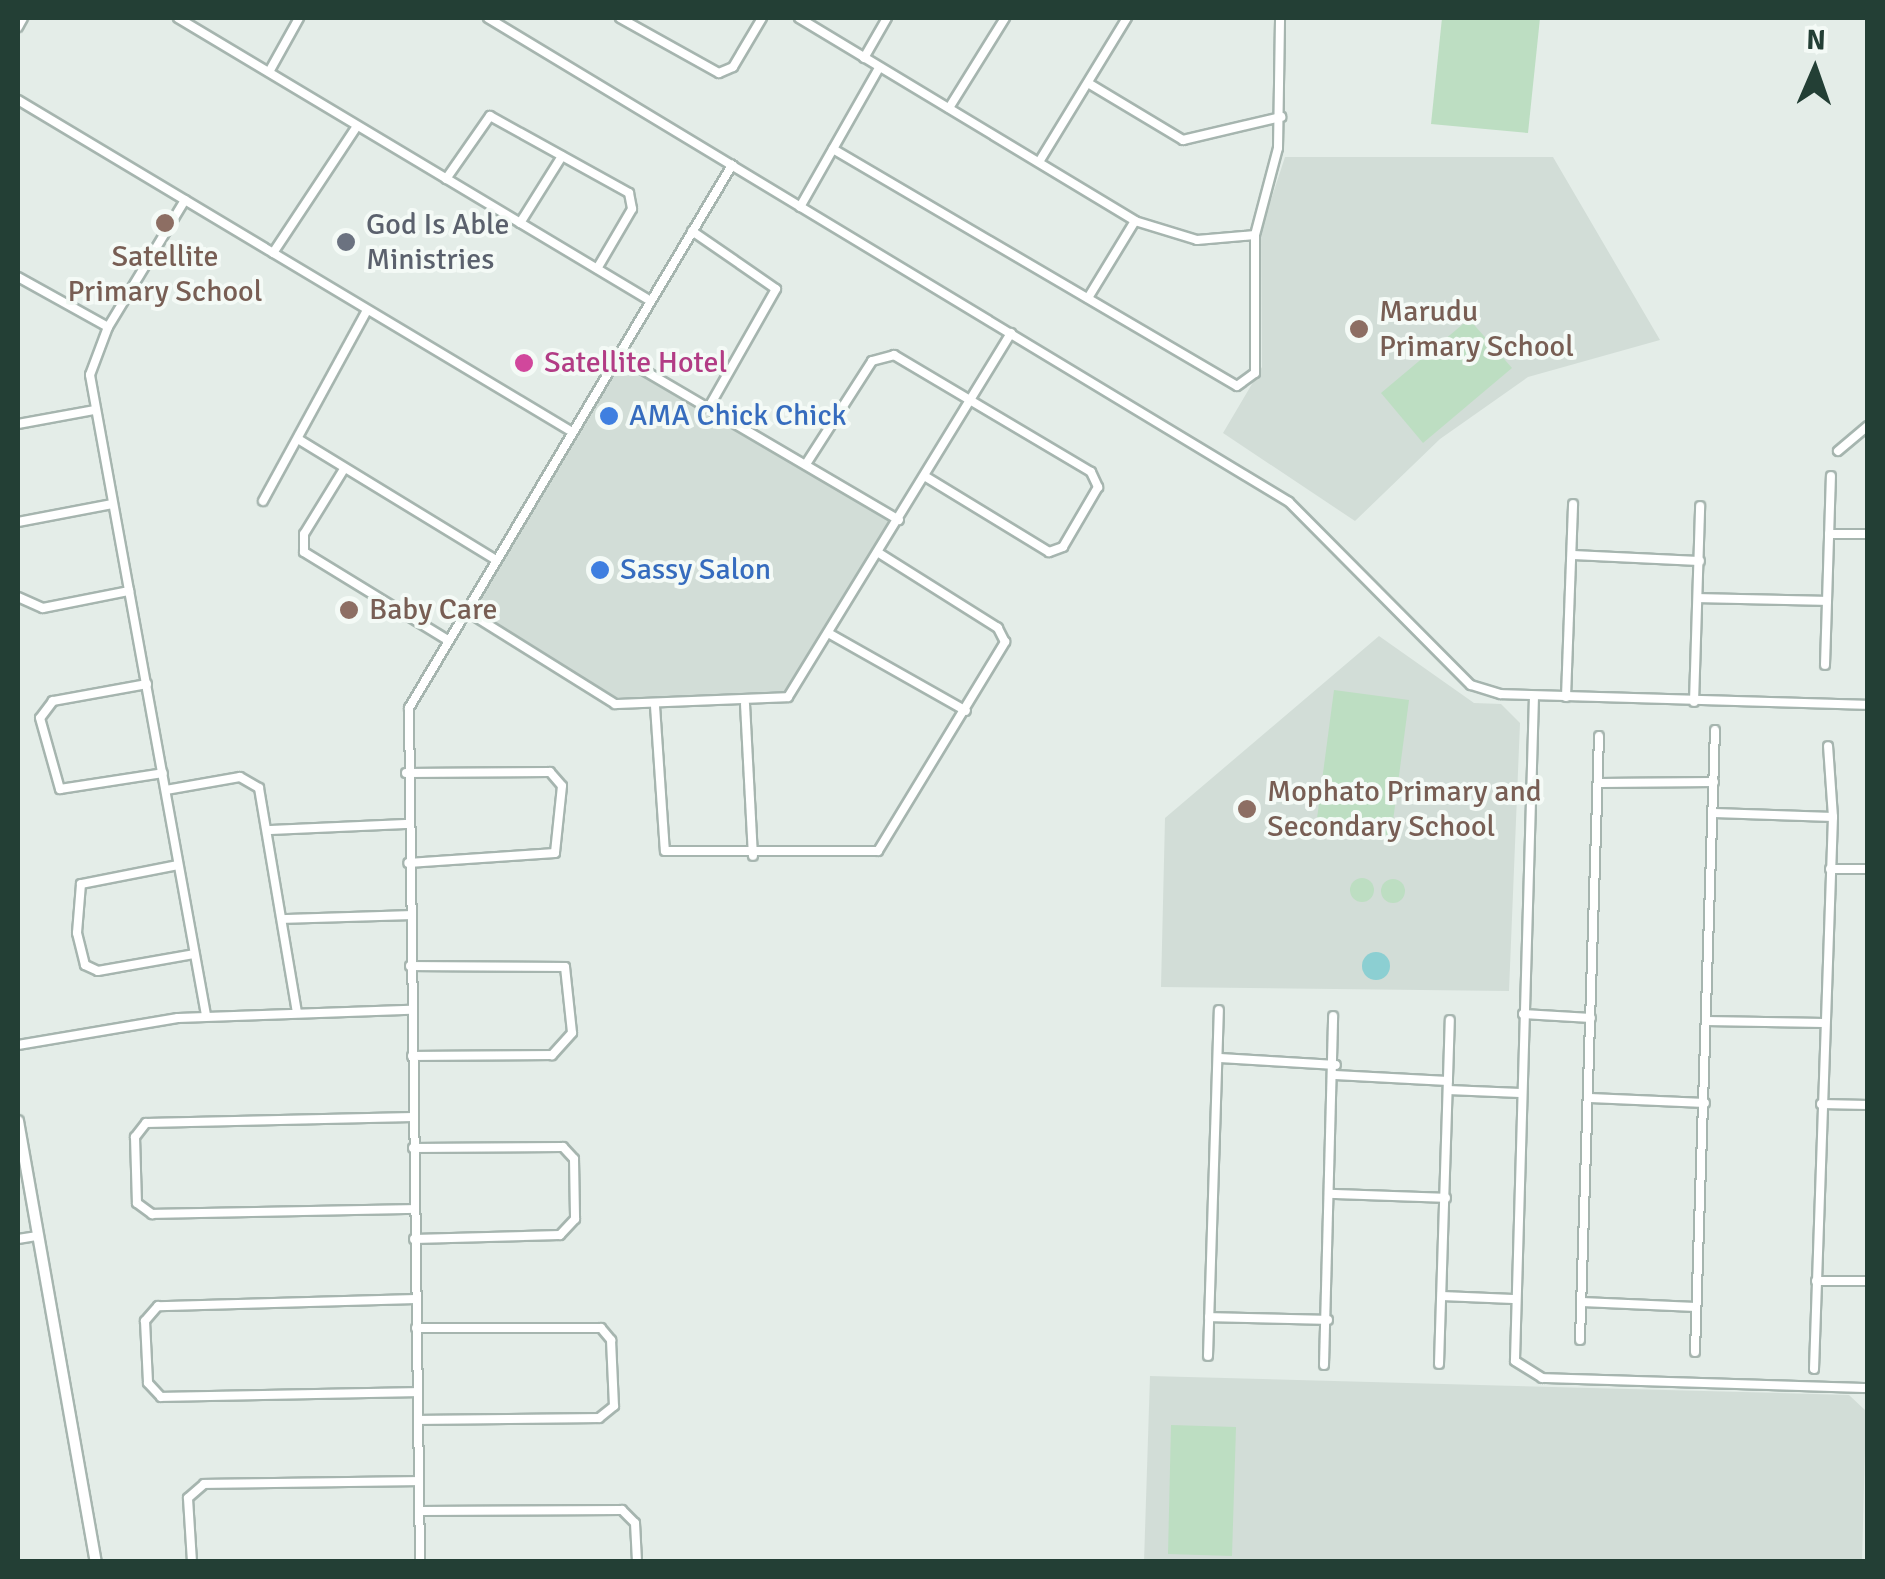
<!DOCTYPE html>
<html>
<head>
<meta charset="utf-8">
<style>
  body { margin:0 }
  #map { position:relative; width:1885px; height:1579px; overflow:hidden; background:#e4ede8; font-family:Signika,sans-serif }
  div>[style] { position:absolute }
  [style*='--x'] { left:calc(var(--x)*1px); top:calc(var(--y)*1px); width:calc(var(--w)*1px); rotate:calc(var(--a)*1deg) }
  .built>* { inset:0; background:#d2ddd7 }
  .green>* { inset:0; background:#bddec2 }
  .round { border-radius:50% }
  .water>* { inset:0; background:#8ccfd2 }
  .roads { filter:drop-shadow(2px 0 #a6b5af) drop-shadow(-2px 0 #a6b5af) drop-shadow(0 2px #a6b5af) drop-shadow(0 -2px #a6b5af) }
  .minor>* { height:8px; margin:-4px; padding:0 4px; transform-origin:4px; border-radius:4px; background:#fff }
  .tertiary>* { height:10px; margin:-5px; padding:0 5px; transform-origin:5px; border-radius:5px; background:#fff }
  .dots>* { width:28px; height:28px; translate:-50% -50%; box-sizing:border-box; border:5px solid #f4faf6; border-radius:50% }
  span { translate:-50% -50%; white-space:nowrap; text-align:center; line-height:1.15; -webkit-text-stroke:8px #f4faf6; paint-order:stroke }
  .worship-label { font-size:30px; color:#5b616d }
  .left { translate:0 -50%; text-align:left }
  .education-label { font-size:30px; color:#785e54 }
  .hotel-label { font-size:30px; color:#b23c85 }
  .shop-label { font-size:30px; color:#366cbe }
  .frame { position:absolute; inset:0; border:20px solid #233f35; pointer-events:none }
  .north { position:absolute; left:1765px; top:20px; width:100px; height:100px; -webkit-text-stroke:8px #f4faf6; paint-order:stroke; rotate:2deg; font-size:28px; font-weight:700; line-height:40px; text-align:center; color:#233f35 }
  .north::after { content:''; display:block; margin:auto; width:35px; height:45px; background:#233f35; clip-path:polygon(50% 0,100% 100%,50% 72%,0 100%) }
</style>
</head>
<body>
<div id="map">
  <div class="built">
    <i style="clip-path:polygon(1285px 157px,1553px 157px,1660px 340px,1528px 377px,1440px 439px,1355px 521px,1223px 433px,1262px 367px,1261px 230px)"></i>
    <i style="clip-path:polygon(616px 354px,899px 520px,788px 697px,615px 704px,463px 609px)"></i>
    <i style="clip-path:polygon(1379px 636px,1474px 703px,1501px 704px,1520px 723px,1509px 991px,1161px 987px,1165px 818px)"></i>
    <i style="clip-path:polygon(1150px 1376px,1849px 1395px,1866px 1411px,1862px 1561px,1144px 1562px)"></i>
  </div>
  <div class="green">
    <i style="clip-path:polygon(1442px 18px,1540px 18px,1528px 133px,1431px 124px)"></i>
    <i style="clip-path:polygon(1469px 319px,1512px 368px,1423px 443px,1381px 393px)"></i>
    <i style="clip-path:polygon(1334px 690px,1409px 700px,1391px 836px,1316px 826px)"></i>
    <i class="round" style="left:1350px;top:878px;width:24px;height:24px"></i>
    <i class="round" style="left:1381px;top:879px;width:24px;height:24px"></i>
    <i style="clip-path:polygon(1171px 1425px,1236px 1427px,1232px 1556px,1168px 1554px)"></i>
  </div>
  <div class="water">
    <i class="round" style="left:1362px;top:952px;width:28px;height:28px"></i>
  </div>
  <div class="roads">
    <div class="minor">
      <i style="--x:178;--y:18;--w:549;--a:30.91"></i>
      <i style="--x:488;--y:18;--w:936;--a:31.14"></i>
      <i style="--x:1289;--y:502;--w:258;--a:45.2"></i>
      <i style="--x:1471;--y:685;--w:31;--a:17"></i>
      <i style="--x:1501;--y:694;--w:367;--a:1.7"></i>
      <i style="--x:620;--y:18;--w:113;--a:29.1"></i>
      <i style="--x:719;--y:73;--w:15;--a:-23"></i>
      <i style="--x:733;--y:67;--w:57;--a:-59.4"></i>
      <i style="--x:799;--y:18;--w:393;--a:31.1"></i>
      <i style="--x:1135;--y:221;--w:65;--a:17"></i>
      <i style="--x:1197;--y:240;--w:58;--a:-4.9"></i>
      <i style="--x:1255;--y:235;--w:90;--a:-75.2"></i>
      <i style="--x:1278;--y:148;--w:130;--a:-89.1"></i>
      <i style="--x:18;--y:27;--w:10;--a:-61"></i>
      <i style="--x:864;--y:58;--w:46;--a:-60.1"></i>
      <i style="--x:269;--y:72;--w:62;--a:-60.9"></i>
      <i style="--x:1088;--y:83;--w:111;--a:31"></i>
      <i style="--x:1183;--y:140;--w:101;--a:-13.2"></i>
      <i style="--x:18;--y:100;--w:642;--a:30.92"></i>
      <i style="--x:949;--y:108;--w:106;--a:-58.1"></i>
      <i style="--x:833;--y:149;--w:468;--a:30.4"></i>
      <i style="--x:1237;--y:386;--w:22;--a:-36"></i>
      <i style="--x:1255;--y:373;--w:138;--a:-90"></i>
      <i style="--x:1039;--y:162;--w:169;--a:-58.6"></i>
      <i style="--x:446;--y:179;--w:77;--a:-55.1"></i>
      <i style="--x:490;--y:116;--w:159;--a:29"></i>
      <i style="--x:629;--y:193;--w:16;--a:79"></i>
      <i style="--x:632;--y:209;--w:69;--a:120.3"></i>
      <i style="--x:185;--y:200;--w:149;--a:121.2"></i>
      <i style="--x:108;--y:327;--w:51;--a:110.6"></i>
      <i style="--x:90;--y:375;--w:650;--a:79.73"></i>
      <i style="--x:800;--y:207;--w:160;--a:-60.4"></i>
      <i style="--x:520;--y:223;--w:79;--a:-57.9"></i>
      <i style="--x:692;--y:231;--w:102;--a:34.6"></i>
      <i style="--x:776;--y:289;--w:136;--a:119.6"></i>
      <i style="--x:273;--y:253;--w:152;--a:-56.5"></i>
      <i style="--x:18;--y:277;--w:103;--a:29.1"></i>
      <i style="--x:1088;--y:298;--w:90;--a:-58.6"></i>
      <i style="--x:616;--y:354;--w:328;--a:30.4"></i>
      <i style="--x:18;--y:424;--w:77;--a:-10.4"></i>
      <i style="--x:298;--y:439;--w:228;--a:31.4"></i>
      <i style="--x:1838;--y:451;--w:39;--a:-40"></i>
      <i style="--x:806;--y:464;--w:122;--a:-57.3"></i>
      <i style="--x:872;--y:361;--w:23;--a:-15"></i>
      <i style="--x:894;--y:355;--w:229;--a:30.7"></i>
      <i style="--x:1091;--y:472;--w:17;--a:65"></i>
      <i style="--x:1098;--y:487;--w:69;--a:120.3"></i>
      <i style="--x:1063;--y:547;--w:15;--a:160"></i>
      <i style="--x:1049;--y:552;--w:144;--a:-148.6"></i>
      <i style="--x:344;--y:469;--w:76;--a:121.6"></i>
      <i style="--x:304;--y:534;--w:18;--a:90"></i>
      <i style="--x:304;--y:552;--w:167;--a:31.5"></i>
      <i style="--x:263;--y:501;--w:217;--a:-61.4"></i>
      <i style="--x:18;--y:522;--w:96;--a:-10.8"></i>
      <i style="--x:1829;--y:534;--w:39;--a:0"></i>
      <i style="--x:1572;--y:555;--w:128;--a:2.7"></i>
      <i style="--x:18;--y:597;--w:27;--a:24"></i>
      <i style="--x:43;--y:608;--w:88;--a:-11.2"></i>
      <i style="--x:1699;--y:598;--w:128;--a:1.3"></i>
      <i style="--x:463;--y:609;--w:179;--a:32"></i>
      <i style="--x:615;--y:704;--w:173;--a:-2.3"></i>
      <i style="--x:788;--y:697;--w:427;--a:-58.5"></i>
      <i style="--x:830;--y:634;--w:156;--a:29.5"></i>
      <i style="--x:1825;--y:665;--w:189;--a:-88.2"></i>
      <i style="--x:147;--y:684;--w:96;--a:169.7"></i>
      <i style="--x:53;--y:701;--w:21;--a:127"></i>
      <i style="--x:40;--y:718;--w:74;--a:74.3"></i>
      <i style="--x:60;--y:789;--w:104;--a:-8.8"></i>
      <i style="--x:1534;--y:696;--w:665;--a:91.64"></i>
      <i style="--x:1515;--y:1361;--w:32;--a:32"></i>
      <i style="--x:1542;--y:1378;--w:326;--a:1.8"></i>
      <i style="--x:1566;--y:697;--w:193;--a:-87.9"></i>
      <i style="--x:1694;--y:702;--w:196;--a:-88.2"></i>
      <i style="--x:745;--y:704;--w:152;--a:87"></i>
      <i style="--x:655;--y:706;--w:145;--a:86.1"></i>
      <i style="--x:665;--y:851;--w:213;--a:0"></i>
      <i style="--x:878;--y:851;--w:245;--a:-58.7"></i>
      <i style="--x:1005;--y:642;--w:16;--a:-117"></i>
      <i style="--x:998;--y:628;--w:141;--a:-147.8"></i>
      <i style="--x:406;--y:773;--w:144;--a:-0.4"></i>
      <i style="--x:550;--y:772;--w:18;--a:49"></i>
      <i style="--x:562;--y:786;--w:67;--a:96"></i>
      <i style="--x:555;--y:853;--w:147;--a:176.1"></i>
      <i style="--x:1600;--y:783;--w:114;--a:-0.5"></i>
      <i style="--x:166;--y:790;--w:75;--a:-10"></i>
      <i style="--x:240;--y:777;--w:22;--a:30"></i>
      <i style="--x:259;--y:788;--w:228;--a:80.4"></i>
      <i style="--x:1714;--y:813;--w:119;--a:1.9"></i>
      <i style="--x:269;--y:830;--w:138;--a:-2.5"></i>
      <i style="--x:178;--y:865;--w:99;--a:168.9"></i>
      <i style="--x:81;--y:884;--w:49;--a:94.7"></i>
      <i style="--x:77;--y:933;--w:33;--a:76"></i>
      <i style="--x:85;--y:965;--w:14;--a:25"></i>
      <i style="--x:98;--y:971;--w:97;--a:-10"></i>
      <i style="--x:1830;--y:869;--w:38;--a:0"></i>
      <i style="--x:283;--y:919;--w:126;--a:-1.8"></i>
      <i style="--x:410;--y:966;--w:155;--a:0.4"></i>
      <i style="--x:565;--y:967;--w:66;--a:83.9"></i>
      <i style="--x:572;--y:1033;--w:30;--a:132"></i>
      <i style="--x:552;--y:1055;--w:140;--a:179.6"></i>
      <i style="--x:1523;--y:1014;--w:68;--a:3.4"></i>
      <i style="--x:1706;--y:1021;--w:118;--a:1"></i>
      <i style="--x:18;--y:1045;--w:162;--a:-9.6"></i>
      <i style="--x:178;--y:1018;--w:233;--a:-2"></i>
      <i style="--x:1220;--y:1058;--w:116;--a:3.5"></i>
      <i style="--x:1335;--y:1075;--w:113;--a:3"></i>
      <i style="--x:1448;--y:1090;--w:72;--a:2.4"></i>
      <i style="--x:1590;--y:1098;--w:115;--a:2.5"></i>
      <i style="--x:1821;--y:1104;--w:47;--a:1.2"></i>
      <i style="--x:413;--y:1117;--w:267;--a:178.7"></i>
      <i style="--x:146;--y:1123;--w:18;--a:128"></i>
      <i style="--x:135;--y:1137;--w:66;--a:88.3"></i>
      <i style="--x:137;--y:1203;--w:19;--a:36"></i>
      <i style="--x:152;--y:1214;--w:263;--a:-1.1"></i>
      <i style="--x:413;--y:1148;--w:150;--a:-0.4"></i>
      <i style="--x:563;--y:1147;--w:16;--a:47"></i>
      <i style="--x:574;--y:1159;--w:60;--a:89"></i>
      <i style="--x:575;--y:1219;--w:22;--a:133"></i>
      <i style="--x:560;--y:1235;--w:146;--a:178.4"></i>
      <i style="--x:1332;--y:1194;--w:114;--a:2"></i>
      <i style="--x:18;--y:1239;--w:20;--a:-9"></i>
      <i style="--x:1816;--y:1281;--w:52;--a:0"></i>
      <i style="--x:1442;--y:1296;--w:71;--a:2.4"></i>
      <i style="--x:416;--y:1299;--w:258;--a:178.4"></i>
      <i style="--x:158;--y:1306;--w:20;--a:131"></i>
      <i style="--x:145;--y:1321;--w:62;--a:87.2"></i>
      <i style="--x:148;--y:1383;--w:19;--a:47"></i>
      <i style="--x:161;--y:1397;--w:257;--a:-1.1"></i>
      <i style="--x:1582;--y:1302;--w:114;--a:2.5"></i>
      <i style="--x:1209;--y:1317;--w:119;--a:1.4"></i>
      <i style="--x:416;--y:1328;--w:185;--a:0"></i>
      <i style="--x:601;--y:1328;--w:16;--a:50"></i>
      <i style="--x:611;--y:1340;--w:66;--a:87.4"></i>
      <i style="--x:614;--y:1406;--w:19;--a:141"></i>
      <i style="--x:599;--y:1418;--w:181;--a:179.4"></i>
      <i style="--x:1580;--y:1340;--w:604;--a:-88.2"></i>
      <i style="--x:1695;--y:1352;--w:622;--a:-88.16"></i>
      <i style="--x:1208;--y:1356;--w:346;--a:-88.2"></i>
      <i style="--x:1439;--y:1364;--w:344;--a:-88.2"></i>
      <i style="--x:1324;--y:1365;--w:349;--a:-88.5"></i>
      <i style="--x:1814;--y:1369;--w:552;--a:-88.03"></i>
      <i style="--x:1833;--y:817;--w:71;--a:-94"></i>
      <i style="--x:420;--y:1511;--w:202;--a:-0.3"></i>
      <i style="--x:622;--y:1510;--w:18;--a:45"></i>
      <i style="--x:635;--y:1523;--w:39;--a:87"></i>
      <i style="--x:192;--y:1562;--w:64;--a:-93.6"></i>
      <i style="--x:188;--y:1498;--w:21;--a:-41"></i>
      <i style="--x:204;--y:1484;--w:215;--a:-0.8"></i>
      <i style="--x:420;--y:1562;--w:854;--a:-90.74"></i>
      <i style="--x:409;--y:708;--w:632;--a:-59.25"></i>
    </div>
    <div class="tertiary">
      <i style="--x:18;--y:1121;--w:448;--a:80"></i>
    </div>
  </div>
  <div class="dots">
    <i style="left:165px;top:223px;background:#8d6e63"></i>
    <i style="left:346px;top:242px;background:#6b7280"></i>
    <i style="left:1359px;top:329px;background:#8d6e63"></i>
    <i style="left:524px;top:363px;background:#d1479c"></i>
    <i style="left:609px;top:416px;background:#3f7fe0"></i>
    <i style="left:600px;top:570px;background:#3f7fe0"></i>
    <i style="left:349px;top:610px;background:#8d6e63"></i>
    <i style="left:1247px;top:809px;background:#8d6e63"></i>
  </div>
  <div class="worship-label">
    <span class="left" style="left:366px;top:242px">God Is Able<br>Ministries</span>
  </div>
  <div class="education-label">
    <span style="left:165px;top:274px">Satellite<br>Primary School</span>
    <span class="left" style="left:1379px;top:329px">Marudu<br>Primary School</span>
    <span class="left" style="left:369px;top:610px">Baby Care</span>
    <span class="left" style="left:1267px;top:809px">Mophato Primary and<br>Secondary School</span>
  </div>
  <div class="hotel-label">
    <span class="left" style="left:544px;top:363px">Satellite Hotel</span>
  </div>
  <div class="shop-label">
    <span class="left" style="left:629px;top:416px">AMA Chick Chick</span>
    <span class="left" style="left:620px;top:570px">Sassy Salon</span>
  </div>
  <div class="frame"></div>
  <div class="north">N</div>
</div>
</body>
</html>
